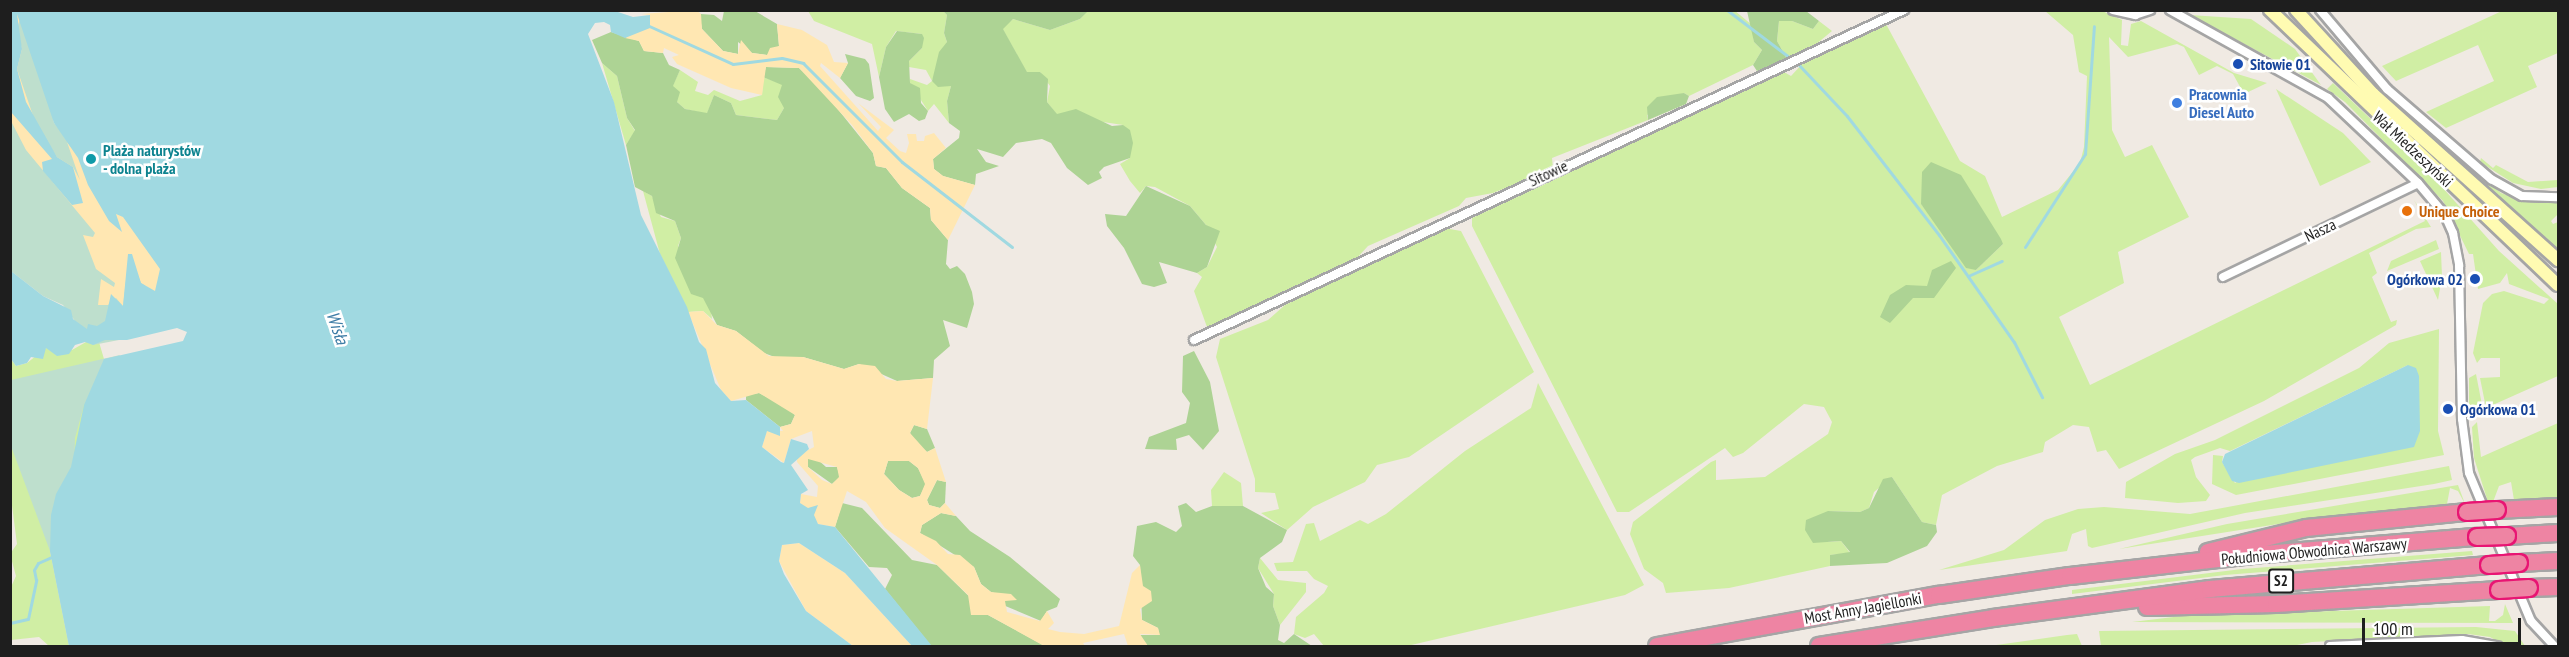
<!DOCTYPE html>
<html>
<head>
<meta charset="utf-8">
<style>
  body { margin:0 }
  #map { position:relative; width:2569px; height:657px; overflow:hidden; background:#f0eae3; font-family:"PT Sans Narrow",sans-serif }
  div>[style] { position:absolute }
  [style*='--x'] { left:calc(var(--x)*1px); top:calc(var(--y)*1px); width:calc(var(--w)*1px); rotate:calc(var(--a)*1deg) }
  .grass>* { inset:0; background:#d0eea4 }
  .forest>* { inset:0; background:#add394 }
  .wetland>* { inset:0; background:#bedfcd }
  .sand>* { inset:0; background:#ffe7b2 }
  .water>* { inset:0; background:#a0d9e1 }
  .stream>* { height:3px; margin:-1.5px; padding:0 1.5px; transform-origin:1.5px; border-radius:1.5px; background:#a0d9e1 }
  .roads { filter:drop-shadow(2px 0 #a5a5a5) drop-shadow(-2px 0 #a5a5a5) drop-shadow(0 2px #a5a5a5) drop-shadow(0 -2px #a5a5a5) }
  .street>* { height:8px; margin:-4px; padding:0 4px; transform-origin:4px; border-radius:4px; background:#fff }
  .secondary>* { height:12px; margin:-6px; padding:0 6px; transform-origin:6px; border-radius:6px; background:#fffbb2 }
  .highway>* { height:16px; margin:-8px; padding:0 8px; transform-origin:8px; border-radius:8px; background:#ee84a3 }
  .bridges { filter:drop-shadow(2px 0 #e81573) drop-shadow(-2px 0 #e81573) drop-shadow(0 2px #e81573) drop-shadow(0 -2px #e81573) }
  .highway-bridge>* { height:16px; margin:-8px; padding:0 8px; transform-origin:8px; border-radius:8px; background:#ee84a3 }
  .dots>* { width:16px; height:16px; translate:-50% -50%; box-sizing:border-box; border:3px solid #fff; border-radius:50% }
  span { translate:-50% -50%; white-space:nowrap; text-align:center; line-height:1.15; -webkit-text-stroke:5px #fff; paint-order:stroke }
  .shield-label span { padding:2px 4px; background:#fff; border:2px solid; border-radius:4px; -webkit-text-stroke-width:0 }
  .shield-label { font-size:15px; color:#1e1e1e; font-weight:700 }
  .transit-label { font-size:16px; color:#164399; font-weight:700 }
  .left { translate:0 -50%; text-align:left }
  .right { translate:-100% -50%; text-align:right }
  .shop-label { font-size:16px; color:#366cbe; font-weight:700 }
  .street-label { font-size:16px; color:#1e1e1e }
  .culture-label { font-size:16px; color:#0d838f; font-weight:700 }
  .food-label { font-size:16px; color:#c56008; font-weight:700 }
  .water-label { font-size:18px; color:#3d7ca5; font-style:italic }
  .frame { position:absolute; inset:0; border:12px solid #1e1e1e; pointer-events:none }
  .scale { position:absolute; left:2362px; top:618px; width:159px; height:27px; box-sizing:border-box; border:3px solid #1e1e1e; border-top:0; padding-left:8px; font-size:18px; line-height:21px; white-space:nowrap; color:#1e1e1e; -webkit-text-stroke:4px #fff; paint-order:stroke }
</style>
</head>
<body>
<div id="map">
  <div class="grass">
    <i style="clip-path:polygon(1088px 10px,1734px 10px,1752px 25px,1754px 42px,1762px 50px,1753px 65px,1689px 96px,1684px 93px,1647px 115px,1648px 120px,1552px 158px,1553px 169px,1493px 193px,1466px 198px,1459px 206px,1368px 246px,1355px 260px,1207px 327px,1194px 291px,1202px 277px,1197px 273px,1207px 267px,1217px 247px,1206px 225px,1190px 206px,1155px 187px,1146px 186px,1140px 193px,1130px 181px,1120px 164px,1130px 158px,1123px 125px,1057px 115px,1047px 102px,1050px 86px,1040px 72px,1027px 73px,1002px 28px,1013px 19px,1050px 30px,1080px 19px)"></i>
    <i style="clip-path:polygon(evenodd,2100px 10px,2122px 20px,2121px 45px,2128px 46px,2131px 24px,2141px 21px,2234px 73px,2267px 83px,2244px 94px,2233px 74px,2217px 66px,2199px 75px,2184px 47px,2177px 44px,2128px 57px,2109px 37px,2112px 130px,2125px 157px,2152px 145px,2189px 217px,2118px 252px,2124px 283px,2059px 317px,2090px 385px,2425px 221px,2414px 200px,2431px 227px,2416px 229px,2369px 253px,2377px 273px,2372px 277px,2391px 322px,2397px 320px,2396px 325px,2264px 401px,2119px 469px,2106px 450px,2097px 452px,2089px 427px,2073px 425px,2045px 442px,2043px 452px,1997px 466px,1942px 495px,1936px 525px,1922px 522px,1892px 477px,1874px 492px,1869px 508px,1860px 512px,1828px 511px,1828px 542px,1841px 541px,1850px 553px,1830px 555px,1830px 566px,1729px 588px,1666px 593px,1663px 583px,1644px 569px,1630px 534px,1633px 522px,1711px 462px,1716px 460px,1716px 480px,1765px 477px,1828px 434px,1832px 422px,1824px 407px,1804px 404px,1743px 453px,1733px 457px,1725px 448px,1629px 512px,1617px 512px,1472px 226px,1472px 218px,1784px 72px,1791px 76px,1805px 61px,1886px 24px,1960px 161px,1985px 176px,2002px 217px,2058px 190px,2080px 163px,2084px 147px,2087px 76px,2079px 72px,2073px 35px,2045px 11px,2100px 10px,1921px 204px,2003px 244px,1976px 270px,1921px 204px)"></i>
    <i style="clip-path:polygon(808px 11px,943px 11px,947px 15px,944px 33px,947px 42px,932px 81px,951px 86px,947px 101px,949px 123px,934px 104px,928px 111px,910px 83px,910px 79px,927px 85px,932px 81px,926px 70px,909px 67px,909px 61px,922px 48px,922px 34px,896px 31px,886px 47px,879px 77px,872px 44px,814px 21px)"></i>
    <i style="clip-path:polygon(2502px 11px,2558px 11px,2558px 53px,2528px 66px,2537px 87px,2446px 128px,2426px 112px,2494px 81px,2478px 45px,2396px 81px,2382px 66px)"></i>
    <i style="clip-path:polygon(2190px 15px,2251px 19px,2295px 49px,2321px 85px)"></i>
    <i style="clip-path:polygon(1779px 21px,1792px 21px,1813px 29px,1819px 21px,1832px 31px,1809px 50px,1787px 59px,1777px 41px)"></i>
    <i style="clip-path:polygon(602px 63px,617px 76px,627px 118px,635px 131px,626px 145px)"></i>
    <i style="clip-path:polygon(680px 70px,698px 82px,695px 91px,708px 95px,714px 90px,740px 101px,762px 95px,763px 77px,782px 84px,784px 108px,777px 120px,736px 115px,731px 103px,714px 95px,707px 114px,685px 109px,677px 102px,672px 87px)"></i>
    <i style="clip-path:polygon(2333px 83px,2442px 187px,2499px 251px,2558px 304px,2558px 376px,2486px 408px,2480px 378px,2500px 377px,2500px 358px,2481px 358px,2477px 363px,2473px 353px,2483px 303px,2492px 294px,2504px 291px,2544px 304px,2549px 299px,2509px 284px,2507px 273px,2500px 283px,2478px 289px,2473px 254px,2469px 254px,2443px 201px,2345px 102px,2327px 89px)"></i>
    <i style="clip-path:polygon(2276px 89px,2343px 133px,2371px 162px,2320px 186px)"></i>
    <i style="clip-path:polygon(2428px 133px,2501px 193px,2526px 202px,2557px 203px,2558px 214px,2551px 221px,2553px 224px,2558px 222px,2558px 249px)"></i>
    <i style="clip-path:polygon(2481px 158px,2493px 168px,2496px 165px,2528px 182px,2558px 180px,2558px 187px,2541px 189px,2513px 183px,2480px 162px)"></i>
    <i style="clip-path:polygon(643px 191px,652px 196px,661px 217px,675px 221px,681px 238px,678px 246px,710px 300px,712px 319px,703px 311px,688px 312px,660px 254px)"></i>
    <i style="clip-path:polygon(1444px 228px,1461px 231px,1534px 372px,1409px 457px,1377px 465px,1365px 482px,1313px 507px,1287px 530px,1261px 513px,1279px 509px,1275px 493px,1255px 492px,1255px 479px,1216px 357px,1220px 339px,1268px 320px,1285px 305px)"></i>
    <i style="clip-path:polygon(2436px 240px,2439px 249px,2387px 271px,2391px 261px)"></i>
    <i style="clip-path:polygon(2441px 252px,2442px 277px,2438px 300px,2420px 261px)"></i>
    <i style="clip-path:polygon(2439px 329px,2438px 431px,2444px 455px,2236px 495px,2212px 484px,2213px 455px,2223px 456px,2222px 462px,2235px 483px,2408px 365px,2230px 451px,2220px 448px,2195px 457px,2191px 460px,2196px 477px,2210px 495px,2206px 501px,2178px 503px,2125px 498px,2126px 482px,2175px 454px,2215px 440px,2359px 368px,2389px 343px)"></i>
    <i style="clip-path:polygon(86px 342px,99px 342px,104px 359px,50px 551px,69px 646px,49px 646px,39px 637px,11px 640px,11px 587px,16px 576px,10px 554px,17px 544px,10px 490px,11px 359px,16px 366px,27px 363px,46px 348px,72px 350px)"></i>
    <i style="clip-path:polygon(2476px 374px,2483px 410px,2476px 413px,2469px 409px,2469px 378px)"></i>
    <i style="clip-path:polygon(1538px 383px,1644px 585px,1625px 595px,1407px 646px,1324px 646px,1314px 634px,1305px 638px,1294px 634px,1296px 617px,1324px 593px,1328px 586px,1314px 579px,1307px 571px,1277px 571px,1274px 563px,1293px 562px,1306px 524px,1314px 523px,1320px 541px,1360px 520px,1368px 524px,1386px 514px,1465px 451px,1531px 408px)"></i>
    <i style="clip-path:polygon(2477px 422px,2481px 457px,2558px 423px,2558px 498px,2514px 500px,2511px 482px,2499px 486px,2493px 502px,2488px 502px,2474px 458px,2472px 427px)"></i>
    <i style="clip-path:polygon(2449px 466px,2452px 480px,2434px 484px,2245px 513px,2092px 548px,2088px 546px,2086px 529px,2072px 534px,2067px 551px,1939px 570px,2004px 550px,2045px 520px,2078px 509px,2104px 507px,2190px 514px)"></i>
    <i style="clip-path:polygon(1224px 472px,1241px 483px,1243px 506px,1212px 506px,1211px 490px)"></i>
    <i style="clip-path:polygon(2458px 485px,2465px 504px,2458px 491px,2450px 488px,2447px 504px,2329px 516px,2119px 549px,2227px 524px)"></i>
    <i style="clip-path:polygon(2472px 551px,2473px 555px,2225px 575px,2072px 594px,2072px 590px,2242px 569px)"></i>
    <i style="clip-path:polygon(1260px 558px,1278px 580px,1306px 583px,1306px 592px,1280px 625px,1273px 606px,1274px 594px,1258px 568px)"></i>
    <i style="clip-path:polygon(2505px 604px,2513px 623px,2132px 622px,2182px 616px,2490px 606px,2489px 621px,2495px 621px,2503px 615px)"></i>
    <i style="clip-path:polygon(2476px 627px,2515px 631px,2525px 646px,2506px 646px,2490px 637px,2468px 634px,2312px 642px,2292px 646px,2101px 646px,2099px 631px)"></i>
    <i style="clip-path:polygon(2077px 634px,2082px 646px,1989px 646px,2067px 635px)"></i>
  </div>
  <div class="forest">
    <i style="clip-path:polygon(724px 11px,755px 11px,777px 24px,779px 46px,767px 55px,752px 53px,738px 42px,738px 54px,723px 51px,702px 29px,700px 18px,701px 14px,714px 15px,722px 21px)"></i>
    <i style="clip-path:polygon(943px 11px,1088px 11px,1080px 19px,1050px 30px,1013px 19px,1003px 29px,1027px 72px,1040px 72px,1048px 79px,1047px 102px,1057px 114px,1076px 109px,1112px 126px,1123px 125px,1130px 130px,1133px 143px,1130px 158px,1104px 167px,1099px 172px,1102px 178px,1088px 185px,1067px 168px,1051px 143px,1042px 139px,1016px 143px,1003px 157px,977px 149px,986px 162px,999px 166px,976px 174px,975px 185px,943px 176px,934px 169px,933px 159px,959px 138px,960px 131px,949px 123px,947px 101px,951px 86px,938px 87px,932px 81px,939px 52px,947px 42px,944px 33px,947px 15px)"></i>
    <i style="clip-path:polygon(1747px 11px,1806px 11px,1819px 21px,1813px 29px,1792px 21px,1779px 21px,1777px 41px,1787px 59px,1757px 71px,1753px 65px,1762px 50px,1754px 42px)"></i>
    <i style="clip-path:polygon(897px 31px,922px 34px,924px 38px,922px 48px,909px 61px,910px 83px,920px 88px,921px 103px,928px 111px,925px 119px,919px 121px,909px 114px,894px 122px,885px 109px,879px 77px,886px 47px)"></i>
    <i style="clip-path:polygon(611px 32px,639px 41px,644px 51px,663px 53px,669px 65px,680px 70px,673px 86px,680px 92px,677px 102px,685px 109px,707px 113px,714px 95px,731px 103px,736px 115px,777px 120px,784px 108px,778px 97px,782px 85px,763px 77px,766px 67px,799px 68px,820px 87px,873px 153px,876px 166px,886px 168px,902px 188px,930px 208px,931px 220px,948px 240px,946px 264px,950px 269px,957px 266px,965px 274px,972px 292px,974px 304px,967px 328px,943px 320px,950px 346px,934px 360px,933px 378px,897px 381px,859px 364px,844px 369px,803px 357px,780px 359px,764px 353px,736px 331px,717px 325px,703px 298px,691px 294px,675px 258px,681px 238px,675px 221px,656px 213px,652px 196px,635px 187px,626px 145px,635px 130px,627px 118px,617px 76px,602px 63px,592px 40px)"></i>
    <i style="clip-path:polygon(845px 54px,865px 59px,869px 64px,874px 98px,870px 101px,856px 96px,840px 78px,848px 63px)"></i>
    <i style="clip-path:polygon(1684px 93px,1689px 96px,1686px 104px,1648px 120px,1647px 107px,1657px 97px)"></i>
    <i style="clip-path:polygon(1931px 162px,1961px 175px,2001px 239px,2003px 244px,1976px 270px,1966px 268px,1921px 204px,1922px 172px)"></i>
    <i style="clip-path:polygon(1146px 186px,1190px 206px,1206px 225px,1220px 231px,1207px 267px,1197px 273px,1159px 262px,1167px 283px,1154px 287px,1142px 284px,1124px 248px,1107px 226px,1105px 214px,1126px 216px)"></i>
    <i style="clip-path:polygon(1951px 261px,1956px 268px,1934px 298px,1913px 298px,1890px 323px,1880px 317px,1890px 295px,1906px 285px,1927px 286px,1932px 270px)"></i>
    <i style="clip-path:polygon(1194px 351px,1210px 382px,1219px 431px,1203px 450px,1189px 435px,1176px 439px,1177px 450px,1145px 449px,1149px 437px,1186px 423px,1190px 403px,1182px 392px,1183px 356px)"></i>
    <i style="clip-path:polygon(759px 393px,788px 408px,795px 415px,791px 424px,780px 427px,746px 400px,746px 395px)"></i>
    <i style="clip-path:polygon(914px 425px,927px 429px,935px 448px,927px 452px,914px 441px,910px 433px)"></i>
    <i style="clip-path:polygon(817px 459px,826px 467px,837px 467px,840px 477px,832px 484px,808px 467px,808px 459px)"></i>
    <i style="clip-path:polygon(888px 461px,909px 461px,918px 468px,926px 484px,920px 496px,912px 498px,899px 490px,884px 474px)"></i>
    <i style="clip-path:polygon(1892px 477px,1922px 522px,1936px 525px,1937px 532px,1927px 546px,1887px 563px,1830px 566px,1830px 555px,1850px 552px,1841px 541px,1813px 543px,1805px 530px,1806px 520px,1828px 511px,1860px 512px,1869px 508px,1883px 479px)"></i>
    <i style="clip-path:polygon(937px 480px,946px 482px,945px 503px,940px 508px,929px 505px,927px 500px)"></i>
    <i style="clip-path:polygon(842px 503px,862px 508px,912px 560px,937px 565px,988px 615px,1045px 646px,931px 646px,885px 589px,892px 575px,887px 568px,869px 567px,835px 527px)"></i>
    <i style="clip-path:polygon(1186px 503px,1196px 512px,1212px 506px,1243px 506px,1287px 530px,1282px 542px,1260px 558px,1258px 568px,1266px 587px,1274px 594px,1273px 606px,1280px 625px,1278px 640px,1284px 643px,1294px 634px,1312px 646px,1148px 646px,1139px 635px,1159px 635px,1158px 628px,1142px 620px,1140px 565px,1133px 556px,1137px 526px,1156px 522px,1176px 532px,1182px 526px,1178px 506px)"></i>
    <i style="clip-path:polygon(941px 513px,956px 516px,970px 531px,1010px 557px,1060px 599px,1057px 607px,1047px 611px,1041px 621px,1003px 605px,1005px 600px,1016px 600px,991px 592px,981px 584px,974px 567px,920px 533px,922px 525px)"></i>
  </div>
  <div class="wetland">
    <i style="clip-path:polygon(11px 11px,31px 11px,54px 123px,161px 252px,119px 340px,93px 345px,63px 305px,43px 296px,11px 271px)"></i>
    <i style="clip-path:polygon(120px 355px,84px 405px,75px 438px,69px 646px,50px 551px,11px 446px,11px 380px)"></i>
  </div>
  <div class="sand">
    <i style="clip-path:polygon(696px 10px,701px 14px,702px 29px,723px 51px,738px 54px,741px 40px,752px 53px,767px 55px,770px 48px,779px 46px,777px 24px,802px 30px,827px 45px,834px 62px,848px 63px,840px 78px,821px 63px,820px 66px,878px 131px,881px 127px,858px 103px,894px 130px,886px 138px,900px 151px,906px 153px,909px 143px,907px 134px,916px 134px,917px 141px,924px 141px,925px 136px,934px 133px,946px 148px,933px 159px,934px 169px,943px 176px,975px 185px,948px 240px,931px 220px,930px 208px,902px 188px,886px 168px,876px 166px,873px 153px,852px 125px,799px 68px,766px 67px,762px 95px,731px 88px,677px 64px,672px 57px,679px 55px,664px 48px,663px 53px,644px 51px,639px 41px,625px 38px,640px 29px,650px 15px,641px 14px)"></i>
    <i style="clip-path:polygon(10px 11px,31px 11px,34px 58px,20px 19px,17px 29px,22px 49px,17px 69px,37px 127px,57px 157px,73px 167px,80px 180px,67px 142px,168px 270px,155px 292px,141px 283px,129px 254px,123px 306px,116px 298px,108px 305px,98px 305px,101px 279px,114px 287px,115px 283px,96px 269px,83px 235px,93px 237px,95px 233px,26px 150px,11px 121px)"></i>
    <i style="clip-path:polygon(evenodd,703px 311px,717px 325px,736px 331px,769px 356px,803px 357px,844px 369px,859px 364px,875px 366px,886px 379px,897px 381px,933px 378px,927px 429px,914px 425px,910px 433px,927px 452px,935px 448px,946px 482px,937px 480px,927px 500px,929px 505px,940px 508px,945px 503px,956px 516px,941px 513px,922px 525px,920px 533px,936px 541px,948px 554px,960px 555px,974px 567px,981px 584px,991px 592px,1011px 594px,1017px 600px,1005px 601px,1007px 612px,1040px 621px,1047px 611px,1054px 623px,1048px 629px,1060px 632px,1084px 634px,1119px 626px,1132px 573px,1140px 565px,1143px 586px,1151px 591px,1152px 601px,1140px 609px,1142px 620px,1158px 628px,1160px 635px,1140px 634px,1148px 646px,1128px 646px,1124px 634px,1083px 643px,1085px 646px,1044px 646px,988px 615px,971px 615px,968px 595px,937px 565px,885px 528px,866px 502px,847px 491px,835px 527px,818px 524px,800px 503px,801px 494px,817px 497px,818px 486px,797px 462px,797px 456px,814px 447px,812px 431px,791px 439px,784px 463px,762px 447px,767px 430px,783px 431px,780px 427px,791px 424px,795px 415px,759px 393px,731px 401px,721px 390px,688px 312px,703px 311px,808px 459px,837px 467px,839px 477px,832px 484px,822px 480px,808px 467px,808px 459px,703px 311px,888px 461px,909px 461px,918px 468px,925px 484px,920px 496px,912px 498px,899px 490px,884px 474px,888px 461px)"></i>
    <i style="clip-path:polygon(799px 543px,845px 573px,912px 646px,853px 646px,806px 611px,779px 561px,782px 545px)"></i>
  </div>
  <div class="water">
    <i style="clip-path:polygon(612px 10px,633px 17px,650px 15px,650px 28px,625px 38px,611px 32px,610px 25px,604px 22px,595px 23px,588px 34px,614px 102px,641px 215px,687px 307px,699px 342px,706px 349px,715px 383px,731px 401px,746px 400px,780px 427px,780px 436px,767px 431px,762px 447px,781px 462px,784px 463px,791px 439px,807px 444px,809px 449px,791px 465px,808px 490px,801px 494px,800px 503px,808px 508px,818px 505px,814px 515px,818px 524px,835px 527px,932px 646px,912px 646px,845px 573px,799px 543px,782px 545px,779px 561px,784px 574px,806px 611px,853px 646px,69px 646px,50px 551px,51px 515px,56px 494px,71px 467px,84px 405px,104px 359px,183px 341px,187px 332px,177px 328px,127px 340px,105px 340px,93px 345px,85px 342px,75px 345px,69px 354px,57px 356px,46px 348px,43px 359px,31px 357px,27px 363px,16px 366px,11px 359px,11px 271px,43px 296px,71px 310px,73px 319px,87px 329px,88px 324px,97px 326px,105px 321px,111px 294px,123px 306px,128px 254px,132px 254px,141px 283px,155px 291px,160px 269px,123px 217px,116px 214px,122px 232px,109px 221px,88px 185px,78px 158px,54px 123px,17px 14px,22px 49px,17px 69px,26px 102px,57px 157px,73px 167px,83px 203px,72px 205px,43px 171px,42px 162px,52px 159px,11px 112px,11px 11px)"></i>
    <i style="clip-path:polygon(2408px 365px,2416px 368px,2419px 376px,2420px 431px,2414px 447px,2239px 483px,2232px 481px,2222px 462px,2225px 454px)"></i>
  </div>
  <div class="stream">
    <i style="--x:1727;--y:10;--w:78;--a:37.2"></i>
    <i style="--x:647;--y:25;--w:94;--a:24.4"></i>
    <i style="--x:733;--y:64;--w:49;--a:-7"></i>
    <i style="--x:782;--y:58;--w:22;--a:13"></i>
    <i style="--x:803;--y:63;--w:140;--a:45"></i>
    <i style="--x:902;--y:162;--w:139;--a:37.7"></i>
    <i style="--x:1799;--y:65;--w:70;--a:46.7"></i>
    <i style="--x:1847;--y:116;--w:150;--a:52.3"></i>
    <i style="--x:1939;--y:235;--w:131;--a:55"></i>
    <i style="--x:2014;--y:342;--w:62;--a:63"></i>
    <i style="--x:2025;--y:247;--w:111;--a:-57.2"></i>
    <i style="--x:2085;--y:154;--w:128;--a:-86"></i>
    <i style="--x:1968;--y:276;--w:37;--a:-24"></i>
    <i style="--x:10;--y:623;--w:18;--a:-13"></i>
    <i style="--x:28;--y:619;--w:40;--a:-78"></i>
    <i style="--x:36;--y:580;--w:10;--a:-101"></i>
    <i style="--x:34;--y:570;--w:8;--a:-60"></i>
    <i style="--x:38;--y:563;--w:17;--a:-24"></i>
  </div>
  <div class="roads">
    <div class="street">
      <i style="--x:2113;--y:10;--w:23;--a:13"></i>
      <i style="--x:2135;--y:15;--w:16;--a:-18"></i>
      <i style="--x:2170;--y:10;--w:181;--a:29.1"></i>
      <i style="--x:2328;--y:98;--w:124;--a:43.4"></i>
      <i style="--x:2418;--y:183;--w:42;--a:49.8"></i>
      <i style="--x:2445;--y:215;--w:20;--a:66"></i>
      <i style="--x:2453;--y:233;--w:33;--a:79"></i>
      <i style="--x:2459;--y:265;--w:154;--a:88.9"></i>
      <i style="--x:2462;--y:419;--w:54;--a:82.6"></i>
      <i style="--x:2469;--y:473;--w:160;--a:67.3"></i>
      <i style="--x:2531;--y:621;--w:34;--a:47"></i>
      <i style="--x:2320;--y:10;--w:104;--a:49.7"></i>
      <i style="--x:2387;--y:89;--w:138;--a:40.9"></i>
      <i style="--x:2491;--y:179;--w:35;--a:29"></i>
      <i style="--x:2522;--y:196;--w:36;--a:2"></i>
      <i style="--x:2223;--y:277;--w:216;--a:-25.7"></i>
      <i style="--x:1194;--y:340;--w:783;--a:-24.93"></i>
      <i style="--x:2330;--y:646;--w:132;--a:-2.6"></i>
      <i style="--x:2462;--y:640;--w:36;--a:10"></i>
    </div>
    <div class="secondary">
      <i style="--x:2270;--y:10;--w:398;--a:43.7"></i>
      <i style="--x:2296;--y:10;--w:114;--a:47.5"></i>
      <i style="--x:2373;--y:94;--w:249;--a:41.9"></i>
    </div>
    <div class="highway">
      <i style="--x:2497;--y:510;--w:61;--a:-2.8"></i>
      <i style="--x:2507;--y:536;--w:51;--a:-3.4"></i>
      <i style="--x:2208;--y:552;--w:101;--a:-13.8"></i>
      <i style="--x:2306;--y:528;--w:162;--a:-5.7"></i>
      <i style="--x:2519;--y:563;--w:39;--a:-3"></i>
      <i style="--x:2529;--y:588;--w:29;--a:-2"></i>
      <i style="--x:2147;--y:607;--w:129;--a:-1.3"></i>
      <i style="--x:2276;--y:604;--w:223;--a:-3.6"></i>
      <i style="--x:1657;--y:646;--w:287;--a:-10.3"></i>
      <i style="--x:1939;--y:595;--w:132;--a:-8.3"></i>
      <i style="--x:2070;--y:576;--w:195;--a:-6.5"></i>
      <i style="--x:2264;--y:554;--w:214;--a:-4.6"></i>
      <i style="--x:1819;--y:646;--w:176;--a:-9.1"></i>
      <i style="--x:1993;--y:618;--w:219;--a:-7.6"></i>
      <i style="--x:2210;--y:589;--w:280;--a:-4.9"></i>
    </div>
  </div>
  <div class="bridges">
    <div class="highway-bridge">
      <i style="--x:2467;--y:512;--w:30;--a:-4"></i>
      <i style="--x:2477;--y:537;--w:30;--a:-2"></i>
      <i style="--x:2489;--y:565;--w:30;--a:-4"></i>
      <i style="--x:2499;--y:590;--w:30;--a:-4"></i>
    </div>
  </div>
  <div class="dots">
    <i style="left:2238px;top:64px;background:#1a4fb4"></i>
    <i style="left:2177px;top:103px;background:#3f7fe0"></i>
    <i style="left:91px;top:159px;background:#0f9aa8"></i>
    <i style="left:2407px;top:211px;background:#e8710a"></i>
    <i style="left:2475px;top:279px;background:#1a4fb4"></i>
    <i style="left:2448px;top:409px;background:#1a4fb4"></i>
  </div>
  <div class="shield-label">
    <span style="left:2281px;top:581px">S2</span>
  </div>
  <div class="transit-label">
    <span class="left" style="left:2250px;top:64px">Sitowie 01</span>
    <span class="right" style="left:2463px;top:279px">Ogórkowa 02</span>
    <span class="left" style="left:2460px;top:409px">Ogórkowa 01</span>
  </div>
  <div class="shop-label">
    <span class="left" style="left:2189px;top:103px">Pracownia<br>Diesel Auto</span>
  </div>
  <div class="street-label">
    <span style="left:2413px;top:149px;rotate:43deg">Wał Miedzeszyński</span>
    <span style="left:1548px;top:173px;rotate:-25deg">Sitowie</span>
    <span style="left:2320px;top:230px;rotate:-26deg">Nasza</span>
    <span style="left:2314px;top:551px;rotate:-5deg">Południowa Obwodnica Warszawy</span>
    <span style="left:1863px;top:608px;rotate:-10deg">Most Anny Jagiellonki</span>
  </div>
  <div class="culture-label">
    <span class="left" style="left:103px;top:159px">Plaża naturystów<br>- dolna plaża</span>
  </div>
  <div class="food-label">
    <span class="left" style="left:2419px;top:211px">Unique Choice</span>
  </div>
  <div class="water-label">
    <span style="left:337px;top:328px;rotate:71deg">Wisła</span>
  </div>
  <div class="frame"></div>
  <div class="scale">100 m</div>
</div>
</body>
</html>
